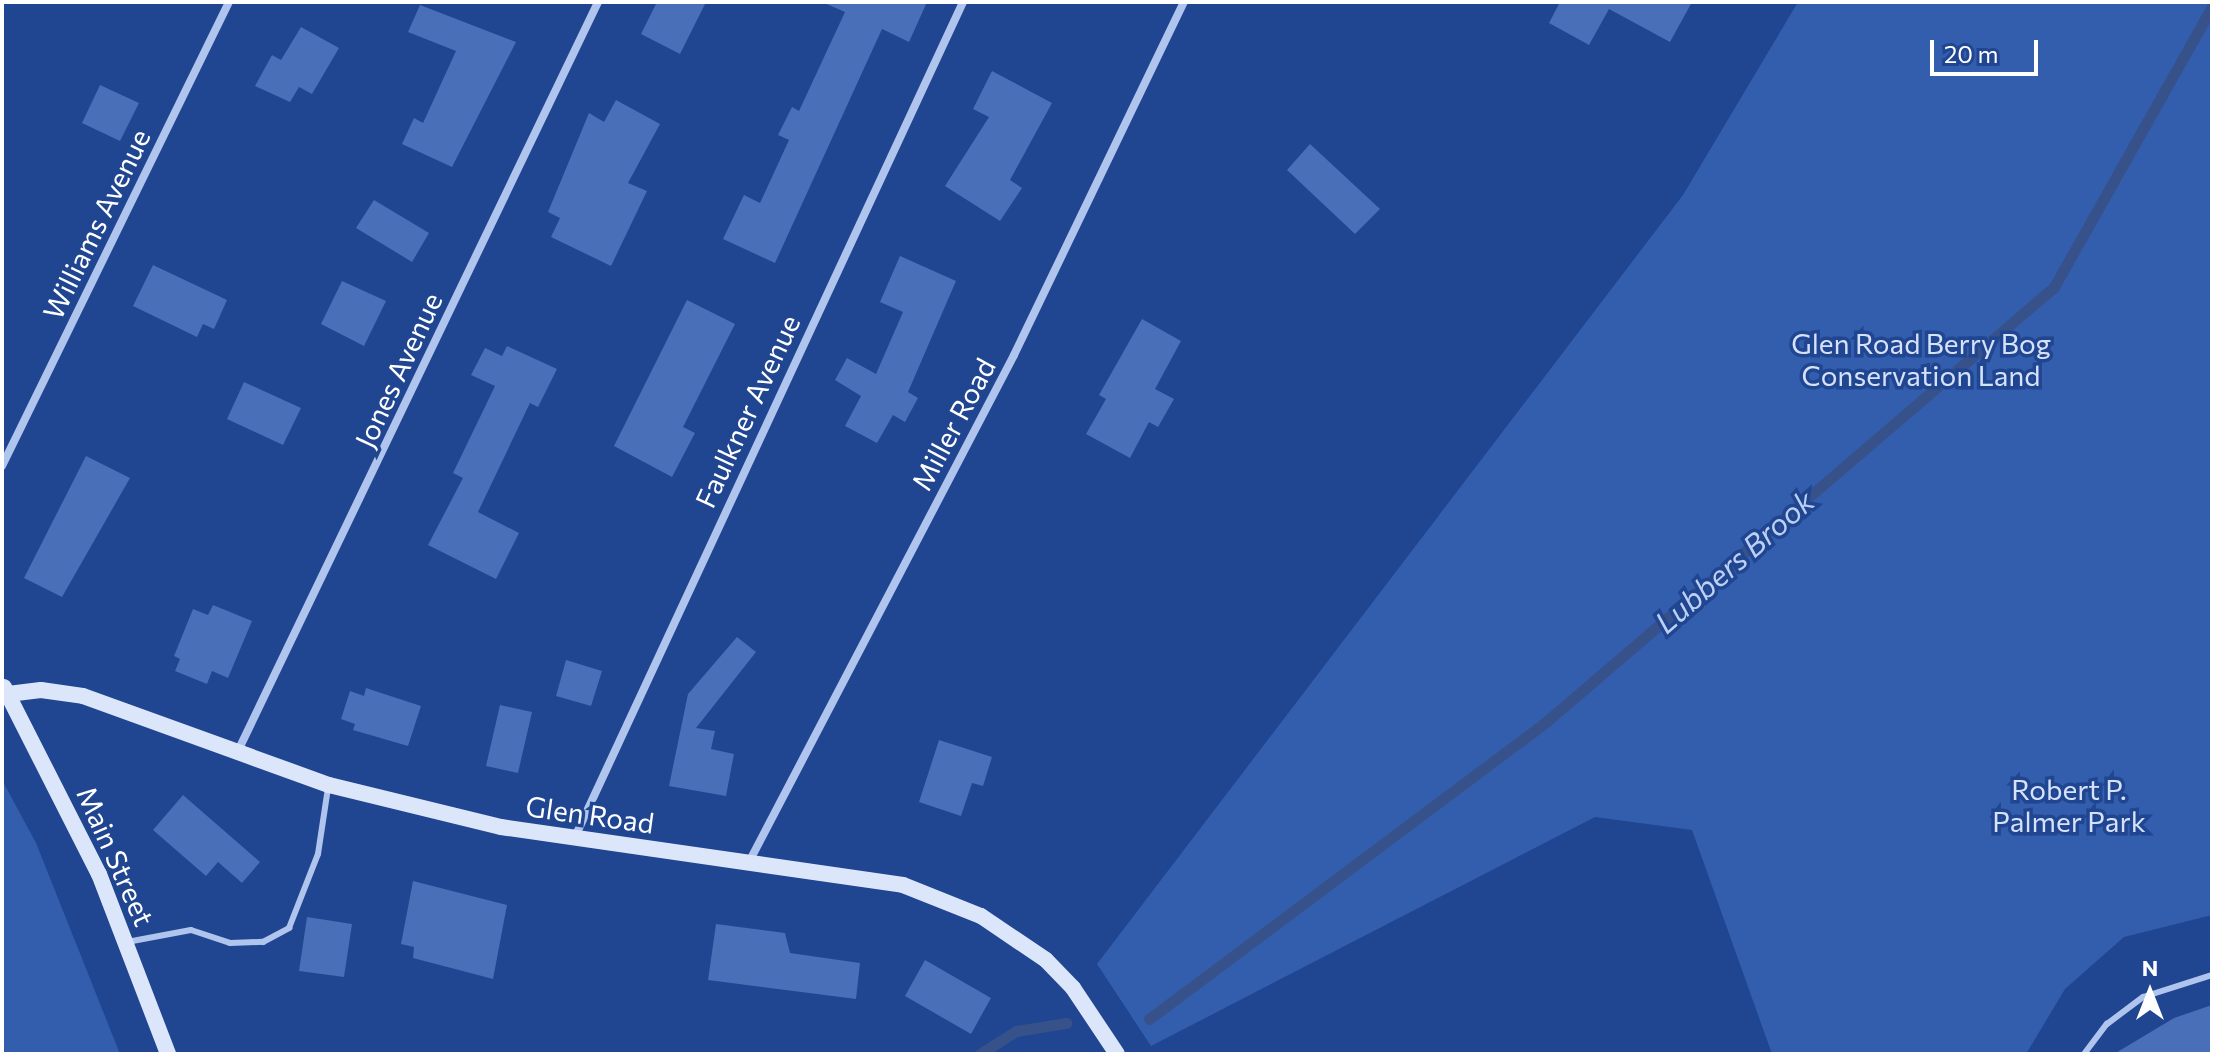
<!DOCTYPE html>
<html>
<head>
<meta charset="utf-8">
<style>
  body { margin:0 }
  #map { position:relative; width:2214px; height:1056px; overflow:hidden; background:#204591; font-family:Commissioner,sans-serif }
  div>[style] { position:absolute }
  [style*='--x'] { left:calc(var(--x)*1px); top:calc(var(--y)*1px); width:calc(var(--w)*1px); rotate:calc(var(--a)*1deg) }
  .green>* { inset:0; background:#335eae }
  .stream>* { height:11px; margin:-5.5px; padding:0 5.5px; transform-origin:5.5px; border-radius:5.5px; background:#37528a }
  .building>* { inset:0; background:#486fb8 }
  .lane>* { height:6px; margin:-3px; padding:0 3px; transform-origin:3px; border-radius:3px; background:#b0c5ed }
  .street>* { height:8px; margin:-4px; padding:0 4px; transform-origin:4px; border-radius:4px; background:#b0c5ed }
  .secondary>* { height:16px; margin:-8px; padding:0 8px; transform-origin:8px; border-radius:8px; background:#dce6fa }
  span { translate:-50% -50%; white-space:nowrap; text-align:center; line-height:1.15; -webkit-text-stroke:7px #204591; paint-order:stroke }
  .street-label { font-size:28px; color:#fff }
  .park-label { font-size:28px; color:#d6e2f9 }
  .water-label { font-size:30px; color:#bcd0f4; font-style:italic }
  .frame { position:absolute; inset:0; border:4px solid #fff; pointer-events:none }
  .north { position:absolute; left:2110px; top:952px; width:80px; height:80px; -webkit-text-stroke:6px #204591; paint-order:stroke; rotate:0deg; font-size:22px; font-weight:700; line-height:32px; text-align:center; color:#fff }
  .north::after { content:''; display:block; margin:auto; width:28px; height:36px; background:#fff; clip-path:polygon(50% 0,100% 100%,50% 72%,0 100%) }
  .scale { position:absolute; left:1930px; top:40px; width:108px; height:36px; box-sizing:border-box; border:4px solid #fff; border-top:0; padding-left:10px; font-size:24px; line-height:28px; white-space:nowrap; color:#fff; -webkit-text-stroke:6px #204591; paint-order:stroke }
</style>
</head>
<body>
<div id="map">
  <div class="green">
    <i style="clip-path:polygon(1798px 2px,2212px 2px,2212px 915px,2124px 937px,2065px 989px,2026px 1054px,1772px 1054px,1692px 830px,1595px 817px,1151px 1046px,1097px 964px,1683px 195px)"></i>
    <i style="clip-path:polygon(2px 780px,36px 843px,120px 1054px,2px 1054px)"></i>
  </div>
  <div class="stream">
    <i style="--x:1149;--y:1019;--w:497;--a:-36.8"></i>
    <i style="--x:1547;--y:721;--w:667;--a:-40.56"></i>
    <i style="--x:2054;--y:287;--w:322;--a:-60.6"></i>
    <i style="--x:980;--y:1054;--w:43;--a:-32.6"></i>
    <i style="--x:1016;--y:1031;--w:51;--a:-9.1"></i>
  </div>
  <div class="building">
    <i style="clip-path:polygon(657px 2px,706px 2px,680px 54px,641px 34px)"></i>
    <i style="clip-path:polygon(822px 2px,927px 2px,909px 42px,882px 29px,775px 263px,723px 239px,744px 195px,760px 203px,789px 140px,778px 135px,792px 107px,799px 111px,845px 12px)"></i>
    <i style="clip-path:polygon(1560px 2px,1692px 2px,1670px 42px,1609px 9px,1589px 45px,1549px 23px)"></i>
    <i style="clip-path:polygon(420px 5px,516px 42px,452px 167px,402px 144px,414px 118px,423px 123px,456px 51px,408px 32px)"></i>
    <i style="clip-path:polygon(301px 27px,339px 48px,312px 94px,299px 87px,290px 102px,255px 86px,272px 55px,281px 60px)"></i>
    <i style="clip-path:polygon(992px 71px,1052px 103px,1010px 180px,1022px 188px,1000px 221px,945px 186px,989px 117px,973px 109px)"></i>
    <i style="clip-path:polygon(100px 85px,139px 103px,120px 141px,82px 123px)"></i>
    <i style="clip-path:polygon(616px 100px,660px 124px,628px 183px,647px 191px,611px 266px,551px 237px,560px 218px,548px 212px,589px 113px,604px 122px)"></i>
    <i style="clip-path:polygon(1310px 144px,1380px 209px,1355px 234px,1287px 170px)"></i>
    <i style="clip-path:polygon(374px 200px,429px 233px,412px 262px,356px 228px)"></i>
    <i style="clip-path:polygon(900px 256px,956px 281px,908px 392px,918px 398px,905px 422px,893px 415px,877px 443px,845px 426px,861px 396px,835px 380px,847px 358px,876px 374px,903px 312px,880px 302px)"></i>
    <i style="clip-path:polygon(153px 265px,227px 300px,214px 329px,203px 324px,197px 337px,133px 306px)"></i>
    <i style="clip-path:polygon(342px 281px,386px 301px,364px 346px,321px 324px)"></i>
    <i style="clip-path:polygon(687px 300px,735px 324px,683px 427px,695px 433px,672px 477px,614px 446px)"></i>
    <i style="clip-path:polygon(1142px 319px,1181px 341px,1155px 389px,1174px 399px,1158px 427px,1149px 422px,1130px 458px,1086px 434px,1106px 399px,1099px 395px)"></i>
    <i style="clip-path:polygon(507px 346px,557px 369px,538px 407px,530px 403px,478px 512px,519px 533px,496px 579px,428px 545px,463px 478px,453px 473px,495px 386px,471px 375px,485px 348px,502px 356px)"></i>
    <i style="clip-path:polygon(244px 382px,301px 408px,283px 445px,227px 419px)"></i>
    <i style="clip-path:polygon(86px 456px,130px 478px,62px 597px,24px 578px)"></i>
    <i style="clip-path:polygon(213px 605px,252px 621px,228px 678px,212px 671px,207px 684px,175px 671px,180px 659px,174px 656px,193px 609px,208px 615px)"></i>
    <i style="clip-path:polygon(737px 637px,756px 652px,696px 728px,715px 731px,711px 749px,734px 754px,726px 796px,669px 786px,688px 694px)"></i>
    <i style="clip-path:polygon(566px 660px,602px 671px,591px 706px,556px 696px)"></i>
    <i style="clip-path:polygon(366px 688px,421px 706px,408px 746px,353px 730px,355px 724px,341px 719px,350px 691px,364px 696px)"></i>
    <i style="clip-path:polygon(500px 705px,532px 712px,518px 773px,486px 766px)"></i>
    <i style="clip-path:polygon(939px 740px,992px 757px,983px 786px,972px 783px,961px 816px,919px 802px)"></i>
    <i style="clip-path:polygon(183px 795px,260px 862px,242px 883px,218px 862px,206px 876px,153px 830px)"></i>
    <i style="clip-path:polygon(413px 881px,507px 905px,493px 979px,413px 958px,414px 947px,401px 944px)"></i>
    <i style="clip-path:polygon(307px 917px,352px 924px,344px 977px,299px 971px)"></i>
    <i style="clip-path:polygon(716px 924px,785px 933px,790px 953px,860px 963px,856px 999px,708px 980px)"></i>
    <i style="clip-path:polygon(925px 960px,991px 998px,971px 1034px,905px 996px)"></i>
    <i style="clip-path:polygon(2212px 1005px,2212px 1054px,2114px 1054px,2174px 1018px)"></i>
  </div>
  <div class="lane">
    <i style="--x:127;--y:942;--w:65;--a:-10.6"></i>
    <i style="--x:191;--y:930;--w:41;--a:18.4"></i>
    <i style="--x:230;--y:943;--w:33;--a:-2"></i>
    <i style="--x:263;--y:942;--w:30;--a:-28"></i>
    <i style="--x:289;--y:928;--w:79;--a:-68.6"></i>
    <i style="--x:318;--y:854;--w:67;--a:-81.4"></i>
    <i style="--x:2084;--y:1054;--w:38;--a:-53"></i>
    <i style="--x:2107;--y:1024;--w:45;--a:-36.9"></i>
    <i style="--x:2143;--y:997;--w:72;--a:-17.7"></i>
  </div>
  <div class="street">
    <i style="--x:2;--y:466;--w:517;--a:-63.93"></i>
    <i style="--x:236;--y:755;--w:835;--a:-64.32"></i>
    <i style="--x:574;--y:839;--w:923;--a:-65.07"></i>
    <i style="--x:749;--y:862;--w:572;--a:-62.4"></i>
    <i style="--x:1014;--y:355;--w:392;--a:-64.3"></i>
  </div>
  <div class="secondary">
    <i style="--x:4;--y:687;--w:210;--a:63.1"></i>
    <i style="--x:99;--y:874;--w:193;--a:69"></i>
    <i style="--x:8;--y:694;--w:33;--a:-7"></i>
    <i style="--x:41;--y:690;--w:42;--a:8.1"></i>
    <i style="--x:83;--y:696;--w:262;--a:19.9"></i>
    <i style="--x:329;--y:785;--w:177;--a:13.7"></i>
    <i style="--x:501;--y:827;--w:406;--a:8.2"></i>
    <i style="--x:903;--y:885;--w:84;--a:21.7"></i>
    <i style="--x:981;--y:916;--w:78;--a:34.1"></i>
    <i style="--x:1046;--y:960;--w:39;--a:46"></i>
    <i style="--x:1073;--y:988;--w:79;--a:56.3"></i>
  </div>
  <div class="street-label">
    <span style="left:96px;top:224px;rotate:-64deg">Williams Avenue</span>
    <span style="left:398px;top:370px;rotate:-65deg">Jones Avenue</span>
    <span style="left:747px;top:411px;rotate:-65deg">Faulkner Avenue</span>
    <span style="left:953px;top:424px;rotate:-62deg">Miller Road</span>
    <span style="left:590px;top:814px;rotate:8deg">Glen Road</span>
    <span style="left:116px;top:856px;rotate:66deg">Main Street</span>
  </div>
  <div class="park-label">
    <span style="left:1921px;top:359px">Glen Road Berry Bog<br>Conservation Land</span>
    <span style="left:2069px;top:805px">Robert P.<br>Palmer Park</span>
  </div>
  <div class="water-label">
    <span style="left:1734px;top:561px;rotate:-41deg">Lubbers Brook</span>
  </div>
  <div class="frame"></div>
  <div class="north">N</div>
  <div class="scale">20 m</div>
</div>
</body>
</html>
